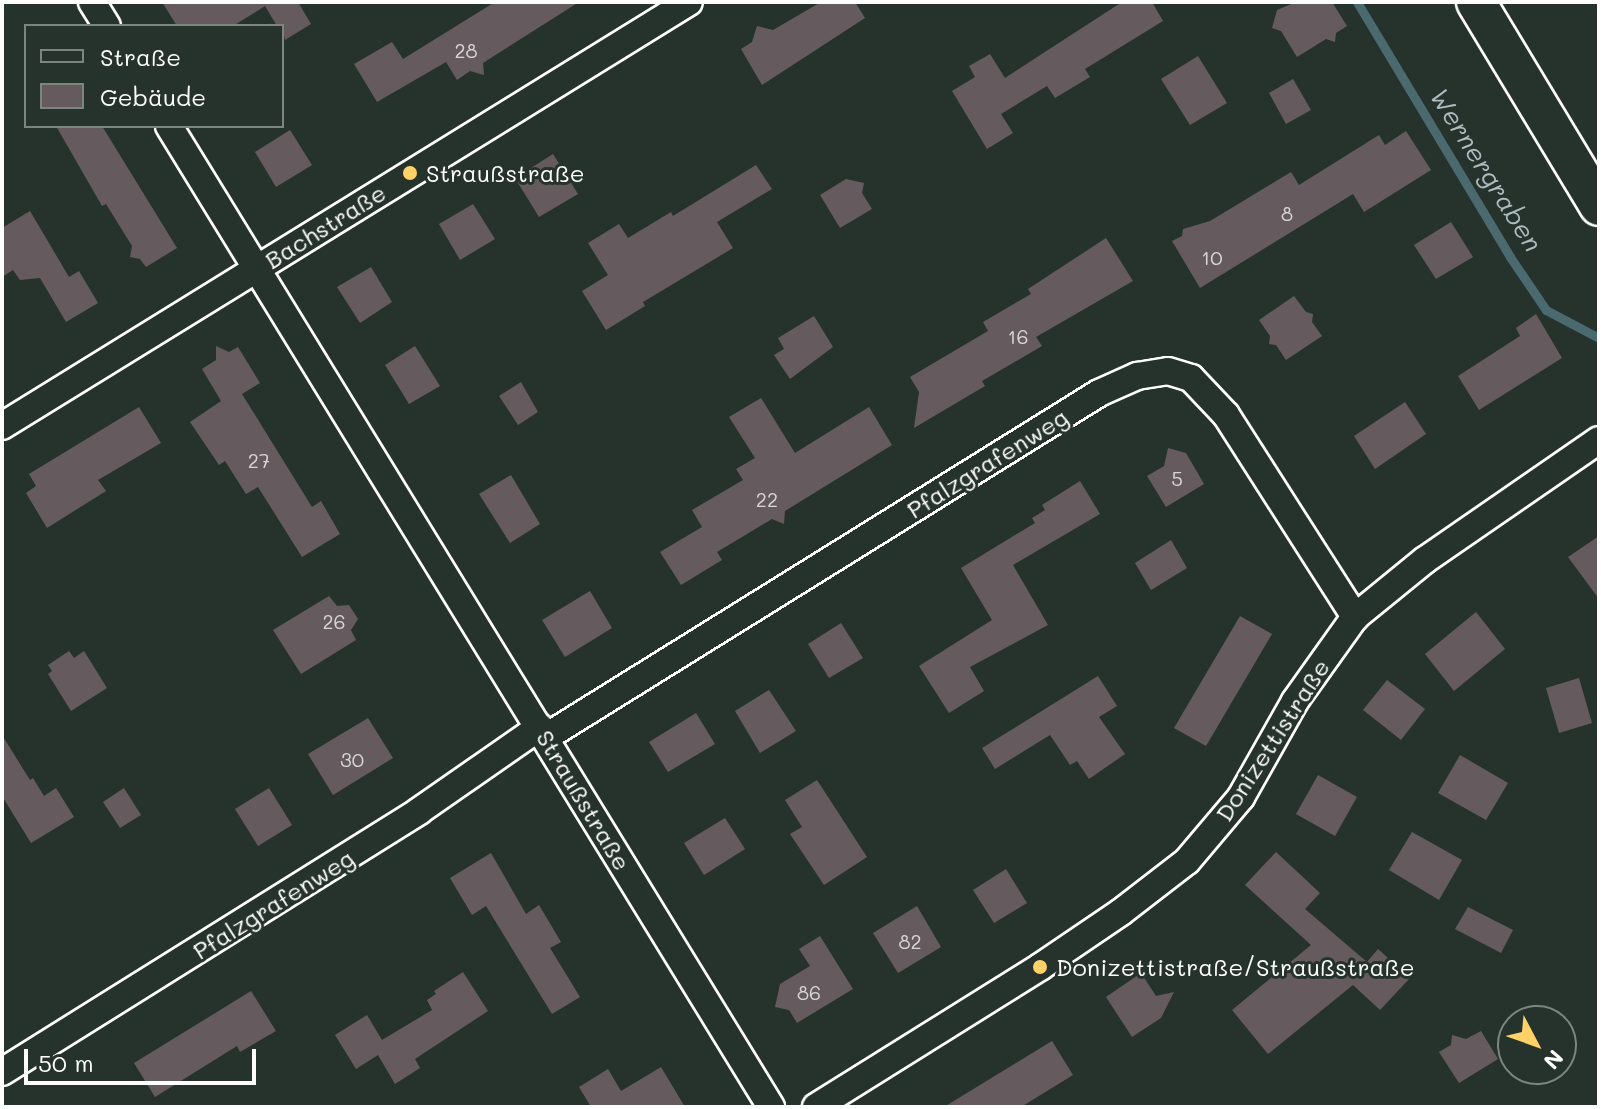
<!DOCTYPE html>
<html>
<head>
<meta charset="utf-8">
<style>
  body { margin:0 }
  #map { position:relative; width:1601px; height:1109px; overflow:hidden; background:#26332d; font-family:Mali,sans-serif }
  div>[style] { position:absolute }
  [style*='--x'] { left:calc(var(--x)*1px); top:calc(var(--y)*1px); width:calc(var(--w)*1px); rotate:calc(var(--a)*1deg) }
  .stream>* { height:9px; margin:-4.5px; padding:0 4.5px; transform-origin:4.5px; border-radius:4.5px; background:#4a6a70 }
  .building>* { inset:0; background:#655b5e }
  .roads { filter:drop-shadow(2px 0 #fff) drop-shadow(-2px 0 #fff) drop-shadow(0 2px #fff) drop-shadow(0 -2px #fff) }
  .street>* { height:26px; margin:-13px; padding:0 13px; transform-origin:13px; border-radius:13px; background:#26332d }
  .secondary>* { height:38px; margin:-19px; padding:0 19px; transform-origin:19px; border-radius:19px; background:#26332d }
  .dots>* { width:22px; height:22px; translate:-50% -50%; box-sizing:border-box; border:4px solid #26332d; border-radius:50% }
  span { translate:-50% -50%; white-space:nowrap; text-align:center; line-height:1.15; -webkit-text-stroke:6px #26332d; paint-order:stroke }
  .number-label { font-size:20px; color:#d8d6d7 }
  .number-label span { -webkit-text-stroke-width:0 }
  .poi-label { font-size:24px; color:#fff }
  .left { translate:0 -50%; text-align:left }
  .street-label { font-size:24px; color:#fff }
  .water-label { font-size:26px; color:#aebcbf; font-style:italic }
  .frame { position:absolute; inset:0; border:4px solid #fff; pointer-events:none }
  .legend { position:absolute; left:24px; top:24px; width:260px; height:104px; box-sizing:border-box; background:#26332d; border:2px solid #7d8581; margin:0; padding:10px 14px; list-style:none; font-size:24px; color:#fff }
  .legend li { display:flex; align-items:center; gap:16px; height:40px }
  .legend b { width:40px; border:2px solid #7d8581 }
  .north { position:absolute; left:1497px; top:1005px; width:80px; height:80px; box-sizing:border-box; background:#26332d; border:2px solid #7d8581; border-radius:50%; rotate:131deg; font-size:22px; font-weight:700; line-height:32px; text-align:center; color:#fff }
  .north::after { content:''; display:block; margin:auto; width:28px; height:36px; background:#ffd166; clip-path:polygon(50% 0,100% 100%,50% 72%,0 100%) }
  .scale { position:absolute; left:24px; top:1049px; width:232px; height:36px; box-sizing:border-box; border:4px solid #fff; border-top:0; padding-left:10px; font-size:24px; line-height:28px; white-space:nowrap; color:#fff; -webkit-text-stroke:6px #26332d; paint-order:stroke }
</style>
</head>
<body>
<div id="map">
  <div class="stream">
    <i style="--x:1357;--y:2;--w:297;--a:59"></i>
    <i style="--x:1510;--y:257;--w:64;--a:55.8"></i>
    <i style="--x:1546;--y:310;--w:60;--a:27.8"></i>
  </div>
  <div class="building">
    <i style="clip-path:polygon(162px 2px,298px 2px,311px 24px,285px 40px,282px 26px,277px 26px,265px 6px,233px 26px,177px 26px)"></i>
    <i style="clip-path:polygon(495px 2px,579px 2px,483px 63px,484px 75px,470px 71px,457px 80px,446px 62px,377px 102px,354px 64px,392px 42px,403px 59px)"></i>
    <i style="clip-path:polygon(821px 2px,855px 2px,865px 18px,762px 85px,741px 49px,752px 42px,757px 26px,773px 30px)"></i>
    <i style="clip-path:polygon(1122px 2px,1152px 2px,1163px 21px,1085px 69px,1090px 77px,1055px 98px,1047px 86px,1001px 114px,1013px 133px,987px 149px,952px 91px,975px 77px,969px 66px,990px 54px,1005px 78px)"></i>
    <i style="clip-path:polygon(1296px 2px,1332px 2px,1347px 26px,1336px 33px,1335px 42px,1326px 39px,1297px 57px,1281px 31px,1272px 28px,1277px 10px)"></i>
    <i style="clip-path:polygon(1198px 56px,1227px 103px,1190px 125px,1161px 79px)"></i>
    <i style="clip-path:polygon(1293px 79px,1311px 110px,1286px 124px,1269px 93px)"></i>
    <i style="clip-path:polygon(56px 126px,102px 126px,177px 248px,146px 267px,140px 259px,130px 257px,132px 246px,106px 204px,102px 206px)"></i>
    <i style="clip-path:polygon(290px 130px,312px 165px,276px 187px,255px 152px)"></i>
    <i style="clip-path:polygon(1406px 131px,1431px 170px,1364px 212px,1353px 194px,1200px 288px,1172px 241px,1182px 236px,1183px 229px,1210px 221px,1291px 172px,1299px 185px,1379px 135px,1385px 145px)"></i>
    <i style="clip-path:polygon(553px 154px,578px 194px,539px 217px,515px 178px)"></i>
    <i style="clip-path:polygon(756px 165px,772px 189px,717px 222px,733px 248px,643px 302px,645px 306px,606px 330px,582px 291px,608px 275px,588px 243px,619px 224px,628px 238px,671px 212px,673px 216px)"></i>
    <i style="clip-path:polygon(846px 179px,864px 183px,862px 193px,872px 209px,840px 228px,820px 195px)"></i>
    <i style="clip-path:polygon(473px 204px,495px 239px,460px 260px,439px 224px)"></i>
    <i style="clip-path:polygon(30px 211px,69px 277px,79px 271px,98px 303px,66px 322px,40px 278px,20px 280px,13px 270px,2px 277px,2px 228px)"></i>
    <i style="clip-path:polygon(1451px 222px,1473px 257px,1436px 279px,1414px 245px)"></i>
    <i style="clip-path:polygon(1106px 238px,1133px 281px,1036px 337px,1042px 346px,982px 381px,985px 386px,914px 428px,919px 392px,910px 377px,988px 331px,983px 322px,1031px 294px,1028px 289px)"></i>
    <i style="clip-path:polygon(371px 267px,392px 302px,360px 323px,337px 287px)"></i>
    <i style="clip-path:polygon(1294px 296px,1306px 312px,1313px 314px,1312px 322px,1322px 336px,1286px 360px,1276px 345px,1269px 344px,1270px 336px,1259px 320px)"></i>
    <i style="clip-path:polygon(1536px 314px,1562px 358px,1479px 410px,1458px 376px,1520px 336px,1516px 328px)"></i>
    <i style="clip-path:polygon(814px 316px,833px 347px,790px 379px,774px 355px,784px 349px,778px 338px)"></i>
    <i style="clip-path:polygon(216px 346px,229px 352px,238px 347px,260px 383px,242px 394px,312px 507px,321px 501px,340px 534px,302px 557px,258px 487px,246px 494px,225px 461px,219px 465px,190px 422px,221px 401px,202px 369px,216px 360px)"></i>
    <i style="clip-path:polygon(415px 346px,440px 386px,409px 404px,385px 365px)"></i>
    <i style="clip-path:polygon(521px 382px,538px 412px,518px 425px,499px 396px)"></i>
    <i style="clip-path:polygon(761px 398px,795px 453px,869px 407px,892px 445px,785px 511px,784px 524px,772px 519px,717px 552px,722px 560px,681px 585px,660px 552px,702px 527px,692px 510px,743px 480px,736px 469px,755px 458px,729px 417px)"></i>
    <i style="clip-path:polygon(1405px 402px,1426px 434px,1375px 469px,1354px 436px)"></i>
    <i style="clip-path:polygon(139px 407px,161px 443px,98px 480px,106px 491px,47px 528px,26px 493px,36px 486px,29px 474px)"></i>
    <i style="clip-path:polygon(1168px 448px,1186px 453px,1204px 484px,1166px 507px,1147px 476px,1164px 466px)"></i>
    <i style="clip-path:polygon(511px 475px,540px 524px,510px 543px,479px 494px)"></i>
    <i style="clip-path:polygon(1080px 481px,1100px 514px,1013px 565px,1048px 625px,970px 667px,984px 691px,949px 713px,919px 666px,992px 620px,961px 568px,1035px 523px,1032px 518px,1045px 510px,1042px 505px)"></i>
    <i style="clip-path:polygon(1599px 536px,1599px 599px,1568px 557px)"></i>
    <i style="clip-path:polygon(1171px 540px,1187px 568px,1151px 590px,1135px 563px)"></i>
    <i style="clip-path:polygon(590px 591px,612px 628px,565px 657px,542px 620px)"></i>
    <i style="clip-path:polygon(329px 596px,337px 606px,349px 605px,358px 619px,351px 630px,356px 640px,301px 674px,273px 630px)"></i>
    <i style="clip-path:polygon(1476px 612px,1505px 649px,1454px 691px,1425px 654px)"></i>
    <i style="clip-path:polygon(1240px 616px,1272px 634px,1206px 746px,1174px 728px)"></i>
    <i style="clip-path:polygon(841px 623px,863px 658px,829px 678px,808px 644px)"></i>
    <i style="clip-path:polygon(69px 651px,74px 658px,84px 651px,107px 688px,71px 711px,48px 674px,52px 671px,48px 665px)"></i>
    <i style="clip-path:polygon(1098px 676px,1117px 706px,1099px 717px,1125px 754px,1089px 779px,1077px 761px,1070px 765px,1050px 735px,995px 769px,982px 748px)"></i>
    <i style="clip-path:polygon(1579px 678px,1592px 723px,1559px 733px,1546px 688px)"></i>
    <i style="clip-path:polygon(1387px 680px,1425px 709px,1401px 740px,1363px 710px)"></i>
    <i style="clip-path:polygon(769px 690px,796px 731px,760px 753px,735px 711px)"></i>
    <i style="clip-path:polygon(696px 713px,715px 744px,668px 772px,649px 742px)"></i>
    <i style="clip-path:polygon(368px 718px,393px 758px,333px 795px,308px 754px)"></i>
    <i style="clip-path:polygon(2px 735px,30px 780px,33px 778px,44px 796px,56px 788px,74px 817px,31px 843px,2px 796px)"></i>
    <i style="clip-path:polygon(1460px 755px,1508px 783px,1486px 820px,1438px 793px)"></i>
    <i style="clip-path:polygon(1318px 775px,1357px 797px,1335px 836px,1296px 814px)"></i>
    <i style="clip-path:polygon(817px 780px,867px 857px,824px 885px,790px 834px,802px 827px,785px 800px)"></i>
    <i style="clip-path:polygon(124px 788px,141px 815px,120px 828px,103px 802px)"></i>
    <i style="clip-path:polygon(269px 788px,292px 825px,258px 846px,235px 809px)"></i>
    <i style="clip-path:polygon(725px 818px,745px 849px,704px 875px,684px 843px)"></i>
    <i style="clip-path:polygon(1412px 832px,1462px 860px,1439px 900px,1389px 870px)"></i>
    <i style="clip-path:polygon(1276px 852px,1320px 893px,1305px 909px,1367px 962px,1378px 949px,1410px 978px,1380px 1010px,1353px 985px,1268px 1054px,1232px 1010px,1311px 945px,1245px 885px)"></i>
    <i style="clip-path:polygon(491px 853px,526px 914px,539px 905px,561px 942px,550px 948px,580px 997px,552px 1014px,486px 906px,472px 915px,450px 878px)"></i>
    <i style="clip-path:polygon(1006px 869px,1027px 903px,994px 923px,973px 890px)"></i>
    <i style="clip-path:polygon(917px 906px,941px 947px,898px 973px,873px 933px)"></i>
    <i style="clip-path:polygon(1468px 907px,1513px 930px,1501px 953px,1455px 929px)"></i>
    <i style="clip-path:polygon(820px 936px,853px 989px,797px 1023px,789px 1010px,775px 1007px,780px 984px,810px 966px,799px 949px)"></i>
    <i style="clip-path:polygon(463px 972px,488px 1011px,415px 1059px,420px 1068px,395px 1084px,378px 1055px,356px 1069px,335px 1035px,367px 1015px,382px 1040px,432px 1010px,427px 1000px,436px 994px,434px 991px)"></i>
    <i style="clip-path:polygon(1141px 973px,1156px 996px,1174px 992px,1161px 1018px,1132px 1037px,1106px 997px)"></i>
    <i style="clip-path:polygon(251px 991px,276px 1031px,240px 1052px,237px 1046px,155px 1097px,134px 1063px)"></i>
    <i style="clip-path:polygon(1481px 1031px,1498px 1059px,1459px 1083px,1439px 1052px,1451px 1045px,1452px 1035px,1466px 1039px)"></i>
    <i style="clip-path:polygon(1052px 1041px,1073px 1075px,1021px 1107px,944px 1107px)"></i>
    <i style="clip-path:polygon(661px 1067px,685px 1107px,591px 1107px,579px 1087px,608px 1069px,621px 1091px)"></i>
  </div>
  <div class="roads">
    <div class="street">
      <i style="--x:92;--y:2;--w:28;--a:58"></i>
      <i style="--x:169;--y:126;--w:1151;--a:58.46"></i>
      <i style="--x:2;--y:426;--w:807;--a:-31.68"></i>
      <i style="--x:546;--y:737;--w:651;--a:-31.88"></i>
      <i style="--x:1099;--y:393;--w:42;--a:-24.1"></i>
      <i style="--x:1137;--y:376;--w:31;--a:-9"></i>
      <i style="--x:1168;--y:371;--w:24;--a:17"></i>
      <i style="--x:1191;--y:378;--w:51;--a:46.6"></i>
      <i style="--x:1226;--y:415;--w:240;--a:57.4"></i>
      <i style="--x:2;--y:1072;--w:492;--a:-32"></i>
      <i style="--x:419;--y:811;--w:147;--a:-34.8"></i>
      <i style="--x:816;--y:1107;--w:264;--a:-32"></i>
      <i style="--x:1040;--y:967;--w:98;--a:-34.2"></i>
      <i style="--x:1121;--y:912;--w:83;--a:-37.7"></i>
      <i style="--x:1187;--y:861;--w:84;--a:-49.8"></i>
      <i style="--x:1241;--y:797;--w:110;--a:-60.6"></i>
      <i style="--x:1295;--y:701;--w:103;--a:-54.5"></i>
      <i style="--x:1355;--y:617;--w:90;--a:-39.2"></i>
      <i style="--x:1425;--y:560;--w:211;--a:-34.6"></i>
    </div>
    <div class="secondary">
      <i style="--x:1476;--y:2;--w:238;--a:58.9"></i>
    </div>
  </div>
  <div class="dots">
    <i style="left:410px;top:173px;background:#ffd166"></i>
    <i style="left:1040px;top:967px;background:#ffd166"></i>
  </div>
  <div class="number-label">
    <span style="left:466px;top:50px">28</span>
    <span style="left:1287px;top:213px">8</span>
    <span style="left:1212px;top:257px">10</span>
    <span style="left:1018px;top:336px">16</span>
    <span style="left:259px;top:460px">27</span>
    <span style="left:1177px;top:478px">5</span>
    <span style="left:767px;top:499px">22</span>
    <span style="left:334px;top:621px">26</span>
    <span style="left:352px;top:759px">30</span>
    <span style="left:910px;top:941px">82</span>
    <span style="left:809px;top:992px">86</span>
  </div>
  <div class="poi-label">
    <span class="left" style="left:426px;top:173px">Straußstraße</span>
    <span class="left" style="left:1056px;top:967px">Donizettistraße/Straußstraße</span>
  </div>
  <div class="street-label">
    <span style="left:325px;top:226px;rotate:-32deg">Bachstraße</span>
    <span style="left:987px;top:463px;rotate:-32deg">Pfalzgrafenweg</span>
    <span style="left:1272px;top:740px;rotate:-57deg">Donizettistraße</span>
    <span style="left:584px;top:800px;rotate:59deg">Straußstraße</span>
    <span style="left:273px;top:904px;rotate:-32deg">Pfalzgrafenweg</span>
  </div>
  <div class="water-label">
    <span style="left:1486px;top:170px;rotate:58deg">Wernergraben</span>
  </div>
  <div class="frame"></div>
  <ul class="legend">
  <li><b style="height:10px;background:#26332d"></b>Straße</li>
  <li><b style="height:22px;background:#655b5e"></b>Gebäude</li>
  </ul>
  <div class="north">N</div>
  <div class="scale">50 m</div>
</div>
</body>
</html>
